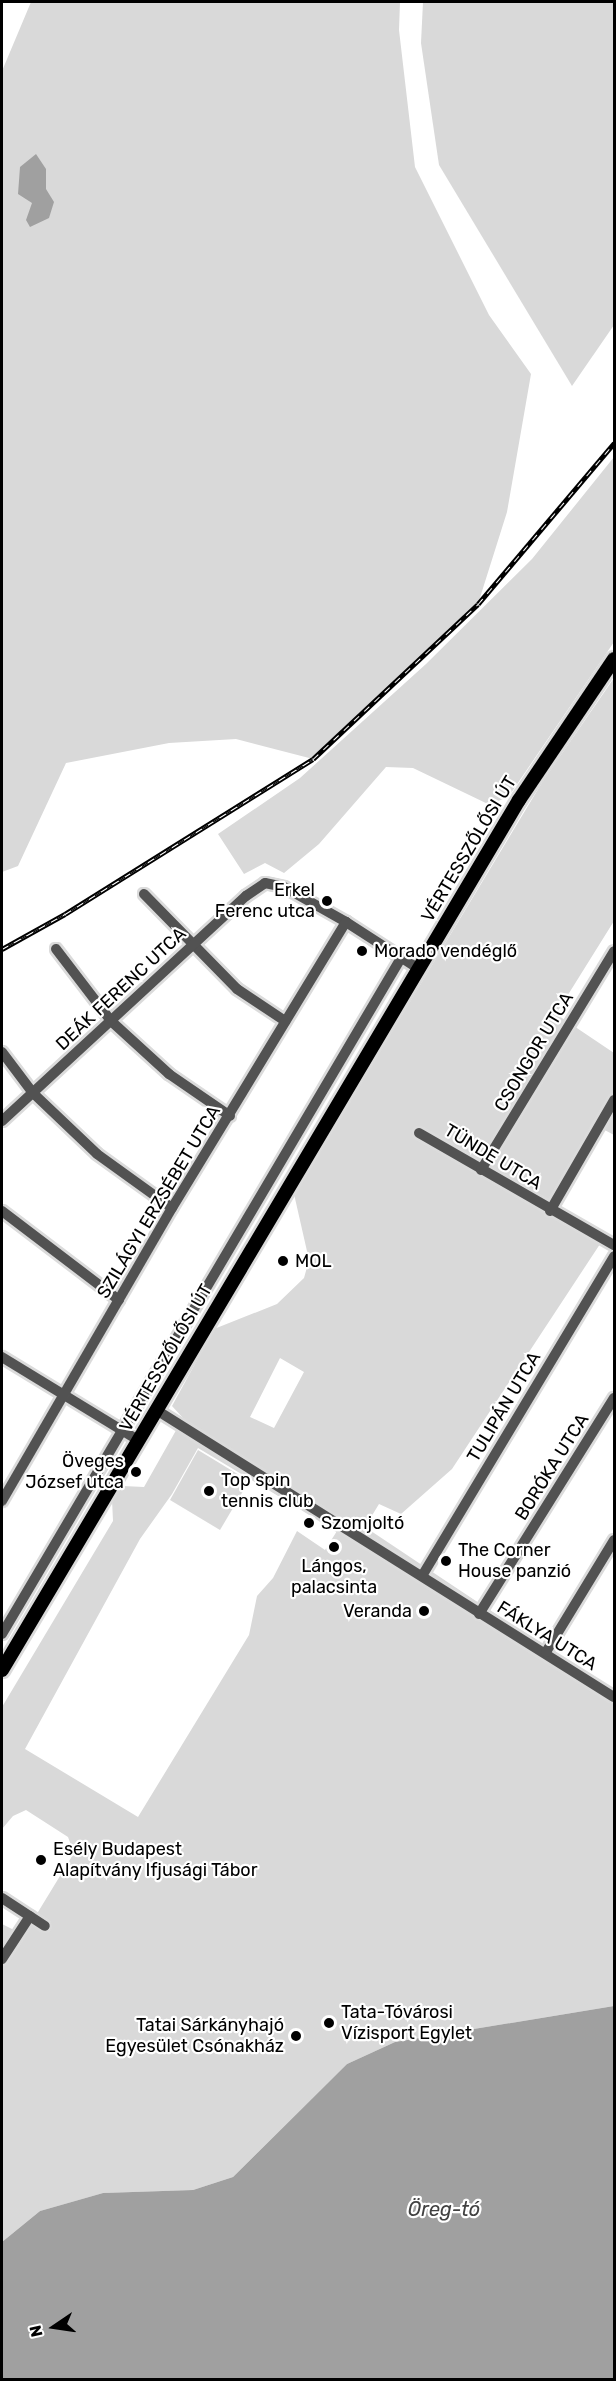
<!DOCTYPE html>
<html>
<head>
<meta charset="utf-8">
<style>
  body { margin:0 }
  #map { position:relative; width:616px; height:2381px; overflow:hidden; background:#fff; font-family:Rubik,sans-serif }
  div>[style] { position:absolute }
  [style*='--x'] { left:calc(var(--x)*1px); top:calc(var(--y)*1px); width:calc(var(--w)*1px); rotate:calc(var(--a)*1deg) }
  .green>* { inset:0; background:#d9d9d9 }
  .water>* { inset:0; background:#a0a0a0 }
  .roads { filter:drop-shadow(2px 0 #dbdbdb) drop-shadow(-2px 0 #dbdbdb) drop-shadow(0 2px #dbdbdb) drop-shadow(0 -2px #dbdbdb) }
  .minor>* { height:10px; margin:-5px; padding:0 5px; transform-origin:5px; border-radius:5px; background:#525252 }
  .major>* { height:14px; margin:-7px; padding:0 7px; transform-origin:7px; border-radius:7px; background:#000 }
  .rail>* { height:4.5px; margin-top:-2.25px; transform-origin:0; background:repeating-linear-gradient(90deg,#fff 0 7px,#000 0 14px); box-sizing:border-box; border-block:2px solid #000 }
  .dots>* { width:16px; height:16px; translate:-50% -50%; box-sizing:border-box; border:3px solid #fff; border-radius:50% }
  span { translate:-50% -50%; white-space:nowrap; text-align:center; line-height:1.15; -webkit-text-stroke:4.5px #fff; paint-order:stroke }
  .street-label { font-size:18px; color:#000 }
  .poi-label { font-size:18px; color:#000 }
  .right { translate:-100% -50%; text-align:right }
  .left { translate:0 -50%; text-align:left }
  .water-label { font-size:20px; color:#414141; font-style:italic }
  .frame { position:absolute; inset:0; border:3px solid #000; pointer-events:none }
  .north { position:absolute; left:24px; top:2297px; width:60px; height:60px; -webkit-text-stroke:4px #fff; paint-order:stroke; rotate:257deg; font-size:16px; font-weight:700; line-height:24px; text-align:center; color:#000 }
  .north::after { content:''; display:block; margin:auto; width:21px; height:27px; background:#000; clip-path:polygon(50% 0,100% 100%,50% 72%,0 100%) }
</style>
</head>
<body>
<div id="map">
  <div class="green">
    <i style="clip-path:polygon(31px 2px,400px 2px,399px 30px,415px 167px,489px 315px,531px 374px,507px 512px,478px 604px,313px 759px,236px 739px,169px 743px,66px 763px,18px 866px,2px 872px,2px 71px)"></i>
    <i style="clip-path:polygon(423px 2px,614px 2px,614px 325px,572px 386px,439px 165px,421px 43px)"></i>
    <i style="clip-path:polygon(614px 457px,614px 642px,509px 796px,490px 805px,413px 768px,386px 767px,319px 844px,284px 873px,265px 863px,244px 874px,218px 834px,300px 778px,426px 664px,532px 559px)"></i>
    <i style="clip-path:polygon(evenodd,614px 678px,614px 921px,556px 1014px,614px 1053px,614px 1135px,599px 1127px,549px 1205px,604px 1238px,452px 1469px,401px 1514px,379px 1504px,365px 1527px,614px 1693px,614px 2006px,395px 2042px,347px 2064px,233px 2177px,193px 2190px,103px 2193px,40px 2211px,2px 2242px,2px 1924px,24px 1935px,74px 1853px,68px 1837px,26px 1810px,13px 1816px,2px 1829px,2px 1707px,113px 1521px,112px 1500px,123px 1486px,144px 1487px,183px 1418px,172px 1406px,214px 1329px,277px 1304px,304px 1278px,309px 1260px,294px 1194px,543px 781px,614px 678px,280px 1358px,304px 1372px,274px 1428px,250px 1417px,280px 1358px,614px 678px,198px 1448px,337px 1531px,325px 1550px,297px 1531px,273px 1578px,257px 1596px,249px 1635px,138px 1817px,25px 1749px,140px 1539px,172px 1494px,198px 1448px)"></i>
    <i style="clip-path:polygon(198px 1450px,249px 1481px,220px 1530px,170px 1500px)"></i>
  </div>
  <div class="water">
    <i style="clip-path:polygon(36px 154px,46px 169px,46px 189px,54px 202px,49px 218px,30px 227px,26px 220px,32px 203px,18px 194px,20px 167px)"></i>
    <i style="clip-path:polygon(614px 2006px,614px 2379px,2px 2379px,2px 2242px,40px 2211px,103px 2193px,193px 2190px,233px 2177px,347px 2064px,395px 2042px)"></i>
  </div>
  <div class="roads">
    <div class="minor">
      <i style="--x:144;--y:894;--w:133;--a:45.6"></i>
      <i style="--x:237;--y:989;--w:58;--a:33.7"></i>
      <i style="--x:56;--y:949;--w:91;--a:52.6"></i>
      <i style="--x:111;--y:1021;--w:79;--a:42.4"></i>
      <i style="--x:169;--y:1074;--w:74;--a:34.5"></i>
      <i style="--x:2;--y:1052;--w:51;--a:52.9"></i>
      <i style="--x:33;--y:1093;--w:88;--a:43.6"></i>
      <i style="--x:97;--y:1154;--w:92;--a:35.8"></i>
      <i style="--x:2;--y:1121;--w:332;--a:-42.7"></i>
      <i style="--x:246;--y:896;--w:23;--a:-34"></i>
      <i style="--x:265;--y:883;--w:19;--a:12"></i>
      <i style="--x:284;--y:887;--w:71;--a:29.4"></i>
      <i style="--x:346;--y:922;--w:87;--a:32.8"></i>
      <i style="--x:419;--y:1133;--w:225;--a:29.9"></i>
      <i style="--x:481;--y:1170;--w:256;--a:-58.7"></i>
      <i style="--x:2;--y:1211;--w:147;--a:37.3"></i>
      <i style="--x:550;--y:1211;--w:128;--a:-60"></i>
      <i style="--x:2;--y:1357;--w:159;--a:31.4"></i>
      <i style="--x:158;--y:1411;--w:538;--a:32.1"></i>
      <i style="--x:2;--y:1501;--w:339;--a:-59.9"></i>
      <i style="--x:172;--y:1208;--w:335;--a:-58.7"></i>
      <i style="--x:422;--y:1576;--w:373;--a:-59"></i>
      <i style="--x:479;--y:1614;--w:255;--a:-58"></i>
      <i style="--x:2;--y:1634;--w:785;--a:-59.45"></i>
      <i style="--x:546;--y:1652;--w:131;--a:-58.7"></i>
      <i style="--x:2;--y:1898;--w:51;--a:33.1"></i>
      <i style="--x:2;--y:1959;--w:51;--a:-56.9"></i>
    </div>
    <div class="major">
      <i style="--x:2;--y:1670;--w:1012;--a:-59.28"></i>
      <i style="--x:519;--y:800;--w:170;--a:-56"></i>
    </div>
  </div>
  <div class="rail">
    <i style="--x:2;--y:949;--w:72;--a:-29.1"></i>
    <i style="--x:65;--y:914;--w:292;--a:-32"></i>
    <i style="--x:313;--y:759;--w:226;--a:-43.2"></i>
    <i style="--x:478;--y:604;--w:211;--a:-49.8"></i>
  </div>
  <div class="dots">
    <i style="left:327px;top:901px;background:#000"></i>
    <i style="left:362px;top:951px;background:#000"></i>
    <i style="left:283px;top:1261px;background:#000"></i>
    <i style="left:136px;top:1472px;background:#000"></i>
    <i style="left:209px;top:1491px;background:#000"></i>
    <i style="left:309px;top:1523px;background:#000"></i>
    <i style="left:334px;top:1547px;background:#000"></i>
    <i style="left:446px;top:1561px;background:#000"></i>
    <i style="left:424px;top:1611px;background:#000"></i>
    <i style="left:41px;top:1860px;background:#000"></i>
    <i style="left:329px;top:2023px;background:#000"></i>
    <i style="left:296px;top:2036px;background:#000"></i>
  </div>
  <div class="street-label">
    <span style="left:469px;top:849px;rotate:-59deg">VÉRTESSZŐLŐSI ÚT</span>
    <span style="left:121px;top:989px;rotate:-43deg">DEÁK FERENC UTCA</span>
    <span style="left:534px;top:1052px;rotate:-59deg">CSONGOR UTCA</span>
    <span style="left:493px;top:1157px;rotate:31deg">TÜNDE UTCA</span>
    <span style="left:159px;top:1202px;rotate:-59deg">SZILÁGYI ERZSÉBET UTCA</span>
    <span style="left:166px;top:1358px;rotate:-60deg">VÉRTESSZŐLŐSI ÚT</span>
    <span style="left:504px;top:1407px;rotate:-59deg">TULIPÁN UTCA</span>
    <span style="left:552px;top:1467px;rotate:-58deg">BORÓKA UTCA</span>
    <span style="left:547px;top:1636px;rotate:32deg">FÁKLYA UTCA</span>
  </div>
  <div class="poi-label">
    <span class="right" style="left:315px;top:901px">Erkel<br>Ferenc utca</span>
    <span class="left" style="left:374px;top:951px">Morado vendéglő</span>
    <span class="left" style="left:295px;top:1261px">MOL</span>
    <span class="right" style="left:124px;top:1472px">Öveges<br>József utca</span>
    <span class="left" style="left:221px;top:1491px">Top spin<br>tennis club</span>
    <span class="left" style="left:321px;top:1523px">Szomjoltó</span>
    <span class="left" style="left:458px;top:1561px">The Corner<br>House panzió</span>
    <span style="left:334px;top:1577px">Lángos,<br>palacsinta</span>
    <span class="right" style="left:412px;top:1611px">Veranda</span>
    <span class="left" style="left:53px;top:1860px">Esély Budapest<br>Alapítvány Ifjusági Tábor</span>
    <span class="left" style="left:341px;top:2023px">Tata-Tóvárosi<br>Vízisport Egylet</span>
    <span class="right" style="left:284px;top:2036px">Tatai Sárkányhajó<br>Egyesület Csónakház</span>
  </div>
  <div class="water-label">
    <span style="left:444px;top:2209px">Öreg-tó</span>
  </div>
  <div class="frame"></div>
  <div class="north">N</div>
</div>
</body>
</html>
